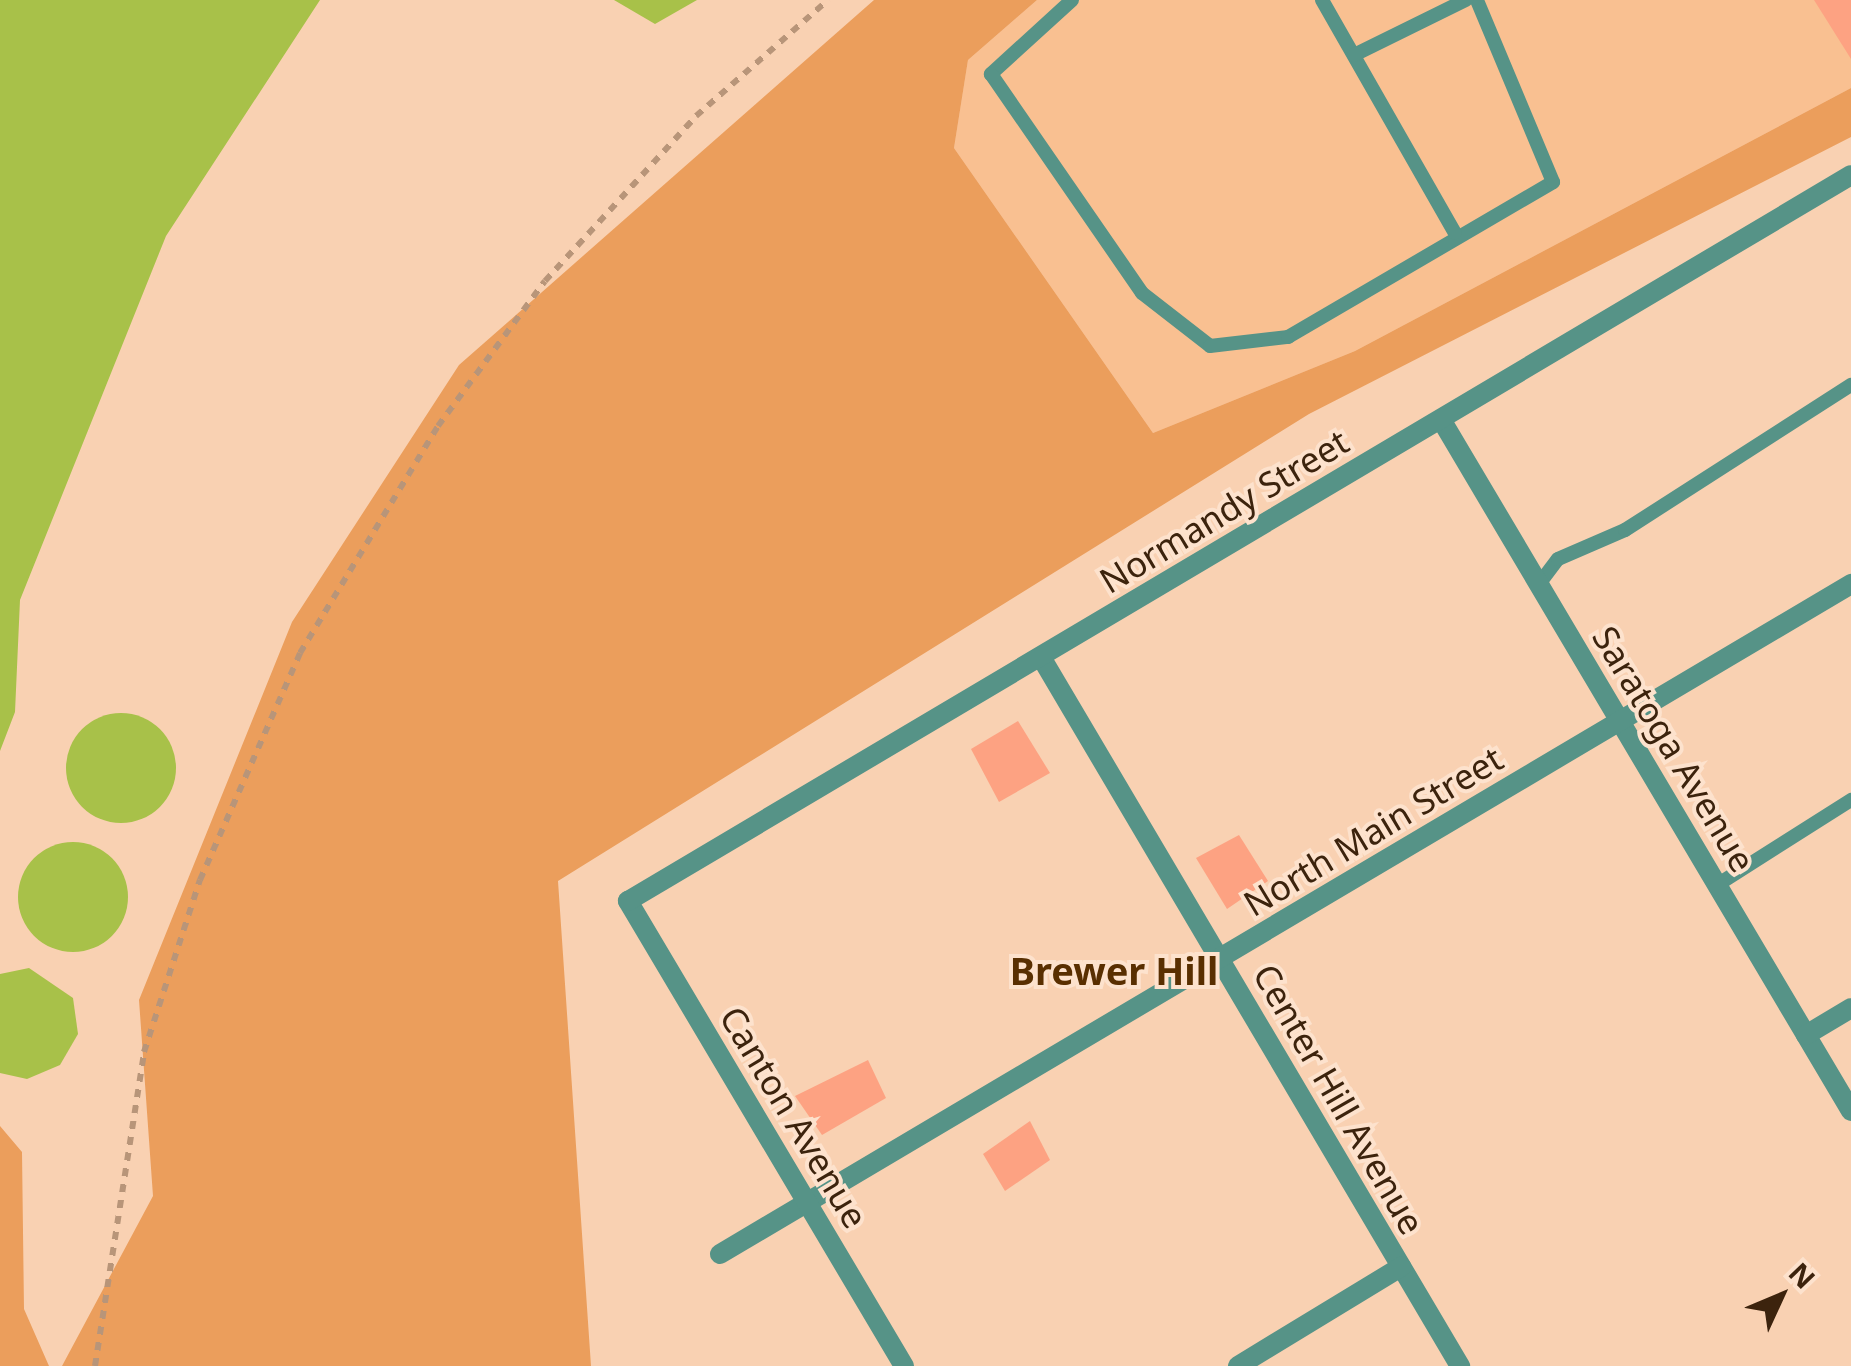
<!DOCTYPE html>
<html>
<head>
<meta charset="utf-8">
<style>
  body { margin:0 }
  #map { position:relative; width:1851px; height:1366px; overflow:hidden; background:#f9d1b2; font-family:"Noto Sans",sans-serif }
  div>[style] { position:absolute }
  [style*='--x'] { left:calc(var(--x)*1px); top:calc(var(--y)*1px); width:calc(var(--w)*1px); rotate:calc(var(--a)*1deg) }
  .built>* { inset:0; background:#f9c091 }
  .green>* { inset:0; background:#eb9e5c }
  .water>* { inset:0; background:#a8c149 }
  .round { border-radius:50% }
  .building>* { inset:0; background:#fda282 }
  .path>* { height:6px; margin-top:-3px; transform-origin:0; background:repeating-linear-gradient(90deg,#b89579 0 8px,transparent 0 16px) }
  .lane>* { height:14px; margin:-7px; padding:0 7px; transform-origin:7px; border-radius:7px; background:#569387 }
  .street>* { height:20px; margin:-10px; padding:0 10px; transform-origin:10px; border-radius:10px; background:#569387 }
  span { translate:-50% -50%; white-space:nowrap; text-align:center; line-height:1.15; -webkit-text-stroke:8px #fde2cd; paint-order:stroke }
  .street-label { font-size:35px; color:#3c230d }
  .neighbourhood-label { font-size:38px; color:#592f01; font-weight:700 }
  .north { position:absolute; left:1731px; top:1246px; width:100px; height:100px; -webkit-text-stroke:8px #fde2cd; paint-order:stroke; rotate:46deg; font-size:28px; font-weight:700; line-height:40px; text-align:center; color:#3c230d }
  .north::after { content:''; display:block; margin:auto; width:35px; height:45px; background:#3c230d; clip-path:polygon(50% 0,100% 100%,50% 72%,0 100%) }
</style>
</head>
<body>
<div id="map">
  <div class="built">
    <i style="clip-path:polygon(1037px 0,1851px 0,1851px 88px,1355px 351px,1153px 433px,954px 148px,968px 60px)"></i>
  </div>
  <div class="green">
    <i style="clip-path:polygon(874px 0,1037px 0,968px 60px,954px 148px,1153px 433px,1355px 351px,1851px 88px,1851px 137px,1309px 414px,558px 881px,591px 1366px,62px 1366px,153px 1196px,139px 1000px,292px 622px,459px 365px)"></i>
    <i style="clip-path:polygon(0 1126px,22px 1152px,24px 1309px,49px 1366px,0 1366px)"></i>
  </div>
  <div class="water">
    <i style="clip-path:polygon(0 0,320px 0,166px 236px,20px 600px,15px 712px,0 751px)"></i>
    <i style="clip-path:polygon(614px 0,697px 0,655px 24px)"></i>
    <i class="round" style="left:66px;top:713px;width:110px;height:110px"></i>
    <i class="round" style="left:18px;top:842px;width:110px;height:110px"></i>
    <i style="clip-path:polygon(29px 968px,73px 998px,78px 1034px,60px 1065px,27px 1079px,0 1073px,0 974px)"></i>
  </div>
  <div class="building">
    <i style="clip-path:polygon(1814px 0,1851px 0,1851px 59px)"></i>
    <i style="clip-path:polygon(1018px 721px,1050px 773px,999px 802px,971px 749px)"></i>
    <i style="clip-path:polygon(1239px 835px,1268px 881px,1227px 909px,1196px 858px)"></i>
    <i style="clip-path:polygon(868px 1060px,886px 1098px,822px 1135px,795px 1096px)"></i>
    <i style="clip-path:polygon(1030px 1121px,1050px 1160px,1005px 1191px,983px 1154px)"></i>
  </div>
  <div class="path">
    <i style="--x:95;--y:1366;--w:318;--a:-81.1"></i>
    <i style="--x:144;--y:1052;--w:181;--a:-72"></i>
    <i style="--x:200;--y:880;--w:248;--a:-66.2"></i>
    <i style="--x:300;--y:653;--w:266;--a:-58.7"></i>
    <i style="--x:438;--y:426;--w:180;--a:-53.6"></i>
    <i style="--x:545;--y:281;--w:224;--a:-47.5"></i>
    <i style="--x:696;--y:116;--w:176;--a:-41.3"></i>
  </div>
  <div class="lane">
    <i style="--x:1072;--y:0;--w:110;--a:137.6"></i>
    <i style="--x:991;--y:74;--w:266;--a:55.4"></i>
    <i style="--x:1142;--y:293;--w:86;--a:37.9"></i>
    <i style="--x:1210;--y:346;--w:79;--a:-6.6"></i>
    <i style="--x:1288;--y:337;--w:307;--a:-30.3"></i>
    <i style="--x:1553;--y:182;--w:197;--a:-112.7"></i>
    <i style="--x:1322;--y:0;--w:268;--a:60.3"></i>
    <i style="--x:1354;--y:55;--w:125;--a:-26.2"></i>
    <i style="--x:1539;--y:584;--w:31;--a:-53"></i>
    <i style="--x:1558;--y:559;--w:73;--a:-23.4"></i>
    <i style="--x:1625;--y:530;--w:269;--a:-32.7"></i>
    <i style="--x:1717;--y:885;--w:159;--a:-32.4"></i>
  </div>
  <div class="street">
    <i style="--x:1442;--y:421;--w:802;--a:59.34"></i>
    <i style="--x:1041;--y:657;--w:824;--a:59.42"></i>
    <i style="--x:1806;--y:1035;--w:52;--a:-31"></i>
    <i style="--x:720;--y:1254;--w:1315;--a:-30.64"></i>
    <i style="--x:904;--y:1366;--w:541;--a:-120.69"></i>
    <i style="--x:628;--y:901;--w:1422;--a:-30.69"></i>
    <i style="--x:1238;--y:1366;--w:191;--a:-31.3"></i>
  </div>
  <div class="street-label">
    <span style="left:1224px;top:511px;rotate:-31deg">Normandy Street</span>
    <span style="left:1674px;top:749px;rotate:59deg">Saratoga Avenue</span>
    <span style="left:1373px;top:831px;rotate:-31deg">North Main Street</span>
    <span style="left:1339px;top:1099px;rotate:60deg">Center Hill Avenue</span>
    <span style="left:794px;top:1117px;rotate:59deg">Canton Avenue</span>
  </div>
  <div class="neighbourhood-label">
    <span style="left:1114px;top:971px">Brewer Hill</span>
  </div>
  <div class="north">N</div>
</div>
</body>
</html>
